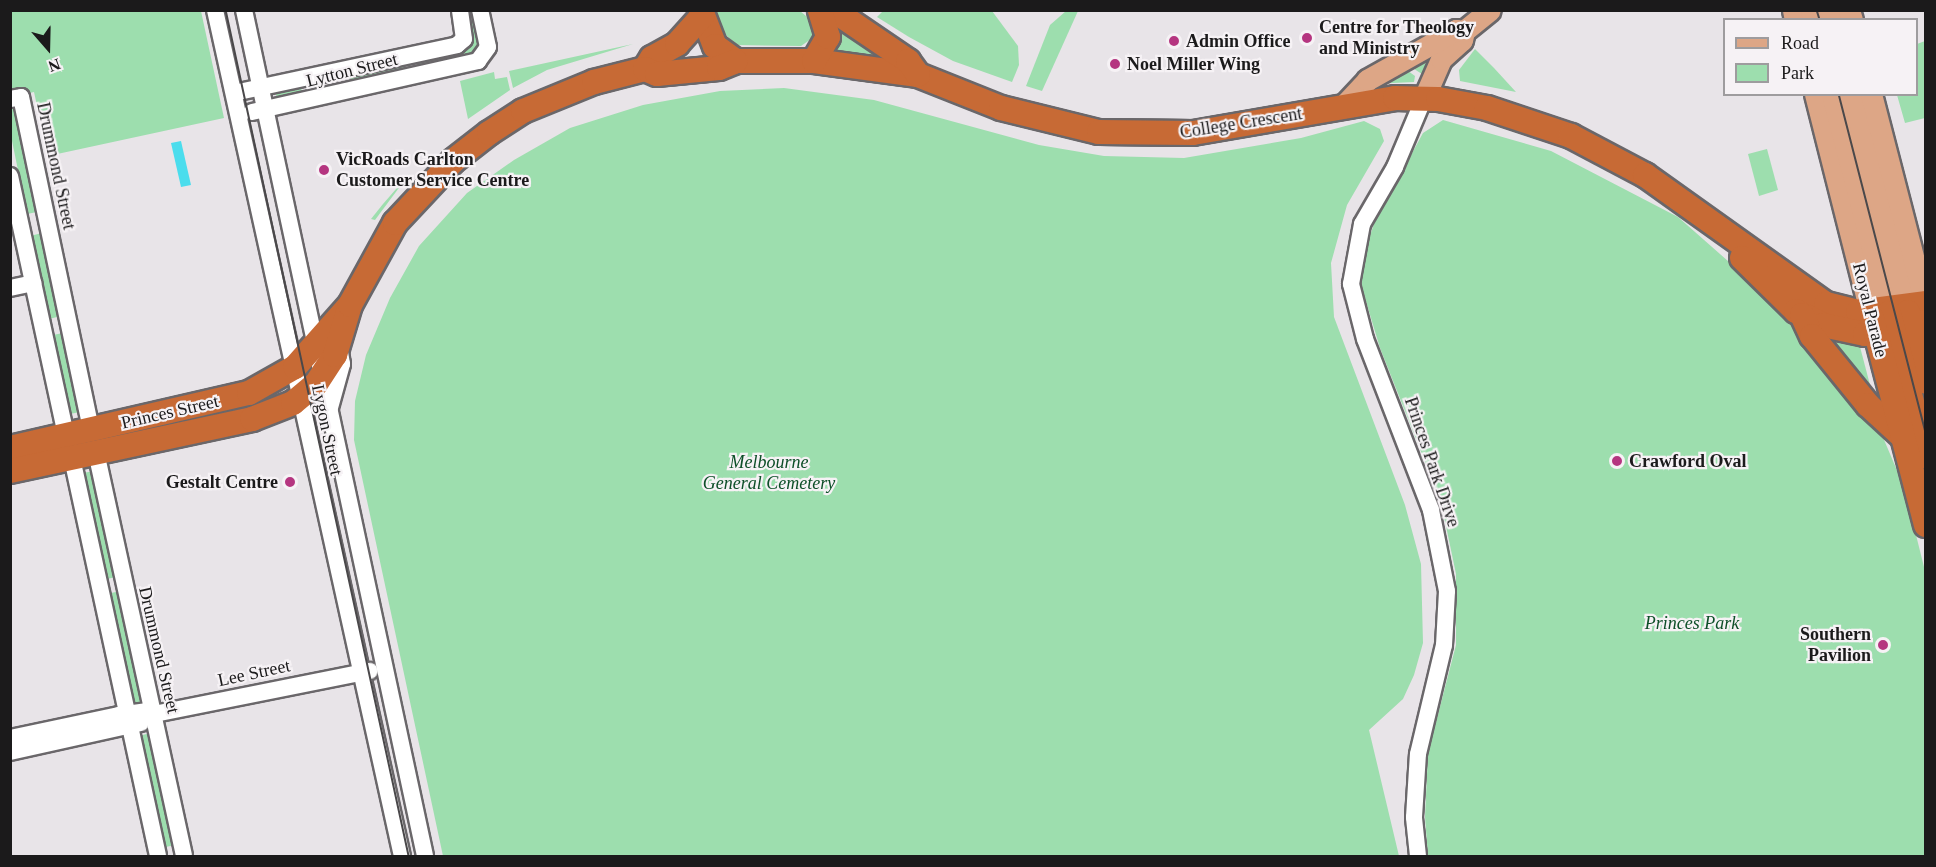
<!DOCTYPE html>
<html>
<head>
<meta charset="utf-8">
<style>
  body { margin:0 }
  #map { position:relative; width:1936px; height:867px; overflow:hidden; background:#e8e4e8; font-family:"Times New Roman",serif }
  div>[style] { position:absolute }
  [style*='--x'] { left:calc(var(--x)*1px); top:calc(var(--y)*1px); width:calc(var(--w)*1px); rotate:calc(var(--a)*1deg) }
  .green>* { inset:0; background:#9ddeae }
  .water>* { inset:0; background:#4bdded }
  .roads { filter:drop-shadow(2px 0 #6a676a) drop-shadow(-2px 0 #6a676a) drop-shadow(0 2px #6a676a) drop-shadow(0 -2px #6a676a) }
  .minor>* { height:16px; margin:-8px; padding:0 8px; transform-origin:8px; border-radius:8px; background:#fff }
  .major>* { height:21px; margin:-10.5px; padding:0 10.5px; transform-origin:10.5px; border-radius:10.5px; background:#dda686 }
  .highway>* { height:24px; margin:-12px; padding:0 12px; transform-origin:12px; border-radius:12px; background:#c76a35 }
  .tram>* { height:1.5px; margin:-0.75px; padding:0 0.75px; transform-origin:0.75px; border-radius:0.75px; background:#4a484a }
  .dots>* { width:16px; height:16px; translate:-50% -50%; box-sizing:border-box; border:3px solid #f6f2f5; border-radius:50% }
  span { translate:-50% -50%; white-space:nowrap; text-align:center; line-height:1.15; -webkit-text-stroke:4.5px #f6f2f5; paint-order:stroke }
  .poi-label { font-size:18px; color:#1b1a1b; font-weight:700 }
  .left { translate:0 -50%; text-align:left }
  .right { translate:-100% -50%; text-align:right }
  .street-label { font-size:18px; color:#1b1a1b }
  .park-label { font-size:18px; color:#0d4f28; font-style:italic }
  .frame { position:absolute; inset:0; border:12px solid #1b1a1b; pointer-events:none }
  .legend { position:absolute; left:1723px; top:18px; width:195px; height:78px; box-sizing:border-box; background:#f6f2f5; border:2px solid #9e9c9e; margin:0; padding:8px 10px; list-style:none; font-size:18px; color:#1b1a1b }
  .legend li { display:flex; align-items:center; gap:12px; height:30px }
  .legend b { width:30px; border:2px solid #9e9c9e }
  .north { position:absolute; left:18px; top:18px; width:60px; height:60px; -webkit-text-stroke:4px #f6f2f5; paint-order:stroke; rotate:160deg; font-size:16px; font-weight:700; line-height:24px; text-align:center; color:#1b1a1b }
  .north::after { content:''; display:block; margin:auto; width:21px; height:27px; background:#1b1a1b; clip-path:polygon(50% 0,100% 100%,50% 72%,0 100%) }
</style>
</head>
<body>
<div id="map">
  <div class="green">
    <i style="clip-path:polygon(10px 11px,201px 11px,224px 118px,48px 156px,34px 92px,11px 97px)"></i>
    <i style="clip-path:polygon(715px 11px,800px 11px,812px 21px,814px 37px,801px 46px,737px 45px,720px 30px)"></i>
    <i style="clip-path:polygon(883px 11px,992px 11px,1018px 46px,1019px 65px,1012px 82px,953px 61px,909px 37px,877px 17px)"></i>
    <i style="clip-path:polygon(1066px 11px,1078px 11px,1042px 91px,1026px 86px,1050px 25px)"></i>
    <i style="clip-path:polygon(469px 22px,477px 22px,480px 54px,417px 68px,416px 60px,469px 48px,472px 41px)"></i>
    <i style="clip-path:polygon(837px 24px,899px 65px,836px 52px,840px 34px)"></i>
    <i style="clip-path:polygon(1448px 41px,1425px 76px,1408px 65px)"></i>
    <i style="clip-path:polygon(1925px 41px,1925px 118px,1905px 123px,1897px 95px,1916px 94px,1917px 44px)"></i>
    <i style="clip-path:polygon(633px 44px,547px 70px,513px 88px,509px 71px)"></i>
    <i style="clip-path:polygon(1475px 49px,1494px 68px,1516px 92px,1460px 81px,1459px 70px)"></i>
    <i style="clip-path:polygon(404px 63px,406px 70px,350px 83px,349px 75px)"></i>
    <i style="clip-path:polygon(1404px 68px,1415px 76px,1414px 82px,1372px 84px)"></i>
    <i style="clip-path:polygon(494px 72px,495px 79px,507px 77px,510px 90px,468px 119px,460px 81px)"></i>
    <i style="clip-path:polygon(301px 86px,302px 94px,277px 100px,275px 88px)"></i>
    <i style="clip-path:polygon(784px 88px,874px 100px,1039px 145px,1104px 156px,1184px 158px,1301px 138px,1364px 121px,1380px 129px,1384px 141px,1347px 205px,1331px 263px,1334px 317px,1405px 505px,1421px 564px,1423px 643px,1414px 675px,1403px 699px,1369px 730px,1399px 856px,443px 856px,354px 440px,355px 401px,366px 355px,390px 298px,419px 246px,467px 193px,514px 160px,570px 128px,643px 105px,720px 91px)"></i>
    <i style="clip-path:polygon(14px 105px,37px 212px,27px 214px,11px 136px,10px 106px)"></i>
    <i style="clip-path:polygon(1443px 120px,1551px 151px,1678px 217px,1779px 306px,1882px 435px,1904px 487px,1925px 571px,1925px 856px,1428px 856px,1425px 817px,1428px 753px,1456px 645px,1456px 574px,1441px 502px,1380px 348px,1361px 285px,1365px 250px,1375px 221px,1423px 133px)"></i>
    <i style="clip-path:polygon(1767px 149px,1778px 190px,1759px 196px,1748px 154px)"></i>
    <i style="clip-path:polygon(410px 173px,375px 220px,371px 219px,383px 204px)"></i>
    <i style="clip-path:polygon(42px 233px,61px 316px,49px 319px,30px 236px)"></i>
    <i style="clip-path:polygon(1817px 330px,1859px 343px,1875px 404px)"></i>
    <i style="clip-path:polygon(63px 333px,80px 412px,70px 414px,53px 335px)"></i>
    <i style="clip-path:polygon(94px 471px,117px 577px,106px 579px,83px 473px)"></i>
    <i style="clip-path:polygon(120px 591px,143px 701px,130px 704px,107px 594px)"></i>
    <i style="clip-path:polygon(151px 733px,175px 845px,161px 848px,138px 736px)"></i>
  </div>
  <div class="water">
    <i style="clip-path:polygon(181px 141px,191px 185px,181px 187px,171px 143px)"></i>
  </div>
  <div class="roads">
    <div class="minor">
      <i style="--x:215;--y:10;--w:866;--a:77.54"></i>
      <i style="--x:244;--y:10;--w:865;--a:77.92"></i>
      <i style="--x:234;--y:93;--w:228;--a:-12.1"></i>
      <i style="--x:457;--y:45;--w:9;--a:-41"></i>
      <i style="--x:464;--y:39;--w:29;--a:-98"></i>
      <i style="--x:10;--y:99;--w:11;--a:-10"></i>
      <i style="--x:21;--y:97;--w:340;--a:78.1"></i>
      <i style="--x:252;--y:112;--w:232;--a:-12.7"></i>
      <i style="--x:478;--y:61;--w:17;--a:-54"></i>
      <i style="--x:488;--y:47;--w:38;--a:-102"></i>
      <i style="--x:10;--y:176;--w:266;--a:77.8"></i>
      <i style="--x:10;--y:288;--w:24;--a:-12"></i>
      <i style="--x:328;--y:415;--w:53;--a:-74.6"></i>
      <i style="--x:342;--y:364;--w:17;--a:-100"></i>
      <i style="--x:96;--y:452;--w:413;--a:77.7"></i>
      <i style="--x:72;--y:458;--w:407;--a:77.8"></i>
      <i style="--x:10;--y:738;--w:111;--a:-11.9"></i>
      <i style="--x:119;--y:715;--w:27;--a:-8"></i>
      <i style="--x:146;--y:711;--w:9;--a:21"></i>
      <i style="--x:154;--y:714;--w:220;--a:-11.3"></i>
      <i style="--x:10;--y:752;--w:134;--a:-12.5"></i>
      <i style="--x:1418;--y:856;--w:39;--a:-96"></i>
      <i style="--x:1414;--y:817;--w:63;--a:-86.4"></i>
      <i style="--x:1418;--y:754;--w:112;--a:-76.6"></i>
      <i style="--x:1444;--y:645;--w:54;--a:-86.8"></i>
      <i style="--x:1447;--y:591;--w:83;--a:-101.2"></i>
      <i style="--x:1431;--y:510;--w:183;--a:-111.1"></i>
      <i style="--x:1365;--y:339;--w:57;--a:-104.3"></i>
      <i style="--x:1351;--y:284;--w:61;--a:-79.6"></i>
      <i style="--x:1362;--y:224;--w:66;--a:-59.9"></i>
      <i style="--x:1395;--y:167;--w:75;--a:-67.2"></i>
    </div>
    <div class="major">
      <i style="--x:1793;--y:10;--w:10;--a:79"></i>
      <i style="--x:1811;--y:10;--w:10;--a:79"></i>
      <i style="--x:1830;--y:10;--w:10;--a:73"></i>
      <i style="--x:1849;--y:10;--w:10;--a:73"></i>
      <i style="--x:1815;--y:94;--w:224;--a:75.8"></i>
      <i style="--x:1832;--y:94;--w:222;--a:75.4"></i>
      <i style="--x:1852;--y:94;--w:219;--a:75.5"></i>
      <i style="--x:1871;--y:94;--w:216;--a:75.5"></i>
      <i style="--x:1424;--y:98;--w:43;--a:-66.4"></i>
      <i style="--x:1441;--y:59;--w:28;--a:-42"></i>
      <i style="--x:1462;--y:40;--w:9;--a:-77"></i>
      <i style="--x:1464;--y:31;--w:33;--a:-39"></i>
      <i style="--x:1345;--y:104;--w:33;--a:-47"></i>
      <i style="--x:1367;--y:80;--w:102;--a:-29.3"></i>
      <i style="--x:1456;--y:30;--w:8;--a:7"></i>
    </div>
    <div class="highway">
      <i style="--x:701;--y:10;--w:39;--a:69"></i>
      <i style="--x:715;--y:46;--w:26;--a:36"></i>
      <i style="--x:736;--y:61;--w:78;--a:0"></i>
      <i style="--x:814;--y:61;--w:105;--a:7.7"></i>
      <i style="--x:918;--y:75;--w:89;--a:21.7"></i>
      <i style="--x:1001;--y:108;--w:101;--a:13.8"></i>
      <i style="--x:1099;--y:132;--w:94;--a:0.6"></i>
      <i style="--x:1193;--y:133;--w:205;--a:-9.8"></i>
      <i style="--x:1395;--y:98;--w:43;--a:1.3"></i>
      <i style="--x:1438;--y:99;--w:50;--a:10.4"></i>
      <i style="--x:1487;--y:108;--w:89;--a:18.4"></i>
      <i style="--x:1571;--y:136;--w:84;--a:27.8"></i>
      <i style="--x:1645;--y:175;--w:222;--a:35.5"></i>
      <i style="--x:1826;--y:304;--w:33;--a:14"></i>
      <i style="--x:1858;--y:312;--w:69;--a:-7.5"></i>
      <i style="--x:833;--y:10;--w:91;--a:34.2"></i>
      <i style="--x:908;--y:61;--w:17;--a:54"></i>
      <i style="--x:814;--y:61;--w:28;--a:-60"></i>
      <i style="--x:828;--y:37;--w:28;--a:-107"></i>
      <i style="--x:645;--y:69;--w:13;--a:-58"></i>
      <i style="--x:652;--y:58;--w:29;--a:-29"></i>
      <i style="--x:677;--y:44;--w:38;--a:-48"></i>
      <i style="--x:1742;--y:258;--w:76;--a:44.5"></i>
      <i style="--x:1796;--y:311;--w:30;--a:27"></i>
      <i style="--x:1823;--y:325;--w:43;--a:12.1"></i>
      <i style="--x:1865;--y:334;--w:62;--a:-11.1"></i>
      <i style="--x:1908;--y:312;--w:72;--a:75.6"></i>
      <i style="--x:1889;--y:313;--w:148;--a:75.5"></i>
      <i style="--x:1802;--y:315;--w:23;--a:65"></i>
      <i style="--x:1812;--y:336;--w:89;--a:50.9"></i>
      <i style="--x:1868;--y:405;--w:46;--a:42.4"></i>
      <i style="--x:1872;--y:318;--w:214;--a:75.4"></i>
      <i style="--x:10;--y:448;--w:245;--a:-13"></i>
      <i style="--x:249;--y:393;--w:53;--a:-29.5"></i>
      <i style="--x:295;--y:367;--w:80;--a:-48.5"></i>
      <i style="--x:10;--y:471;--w:248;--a:-12.1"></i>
      <i style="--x:252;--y:419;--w:44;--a:-21.3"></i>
      <i style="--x:293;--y:403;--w:30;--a:-40"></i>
      <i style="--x:316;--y:384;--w:35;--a:-57"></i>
      <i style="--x:335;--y:355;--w:52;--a:-73.3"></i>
      <i style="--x:350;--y:305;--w:94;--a:-61.2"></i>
      <i style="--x:395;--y:223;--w:85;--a:-46.9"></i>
      <i style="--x:453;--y:161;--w:46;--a:-37.9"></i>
      <i style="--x:489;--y:133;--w:40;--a:-32.9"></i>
      <i style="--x:523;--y:111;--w:77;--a:-22.2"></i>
      <i style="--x:594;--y:82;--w:53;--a:-14.3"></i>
      <i style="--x:645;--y:69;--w:13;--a:23"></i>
      <i style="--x:657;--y:74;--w:62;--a:-5.5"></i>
      <i style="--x:719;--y:68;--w:18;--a:-22"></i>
    </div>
  </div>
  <div class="tram">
    <i style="--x:226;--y:10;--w:866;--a:77.79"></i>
    <i style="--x:1817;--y:10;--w:10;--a:73"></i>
    <i style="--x:1839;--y:94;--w:349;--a:75.6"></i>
  </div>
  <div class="dots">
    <i style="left:1307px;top:38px;background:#b53580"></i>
    <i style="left:1174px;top:41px;background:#b53580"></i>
    <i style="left:1115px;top:64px;background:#b53580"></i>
    <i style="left:324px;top:170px;background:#b53580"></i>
    <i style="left:1617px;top:461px;background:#b53580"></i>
    <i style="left:290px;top:482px;background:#b53580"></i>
    <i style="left:1883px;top:645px;background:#b53580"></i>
  </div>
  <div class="poi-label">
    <span class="left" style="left:1319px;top:38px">Centre for Theology<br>and Ministry</span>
    <span class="left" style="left:1186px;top:41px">Admin Office</span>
    <span class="left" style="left:1127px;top:64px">Noel Miller Wing</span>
    <span class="left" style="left:336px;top:170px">VicRoads Carlton<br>Customer Service Centre</span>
    <span class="left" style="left:1629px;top:461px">Crawford Oval</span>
    <span class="right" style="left:278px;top:482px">Gestalt Centre</span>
    <span class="right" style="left:1871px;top:645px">Southern<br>Pavilion</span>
  </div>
  <div class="street-label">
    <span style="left:352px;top:70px;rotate:-14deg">Lytton Street</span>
    <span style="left:1241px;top:123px;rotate:-9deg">College Crescent</span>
    <span style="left:56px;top:166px;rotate:78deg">Drummond Street</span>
    <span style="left:1870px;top:310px;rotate:76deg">Royal Parade</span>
    <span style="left:170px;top:412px;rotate:-13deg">Princes Street</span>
    <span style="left:327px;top:430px;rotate:78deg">Lygon Street</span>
    <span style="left:1432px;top:462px;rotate:71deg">Princes Park Drive</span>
    <span style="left:159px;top:650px;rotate:77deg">Drummond Street</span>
    <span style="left:254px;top:673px;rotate:-12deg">Lee Street</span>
  </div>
  <div class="park-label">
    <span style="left:769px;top:473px">Melbourne<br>General Cemetery</span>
    <span style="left:1692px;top:623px">Princes Park</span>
  </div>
  <div class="frame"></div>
  <ul class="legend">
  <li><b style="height:8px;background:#dda686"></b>Road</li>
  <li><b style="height:16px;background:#9ddeae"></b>Park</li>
  </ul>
  <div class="north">N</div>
</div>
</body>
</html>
